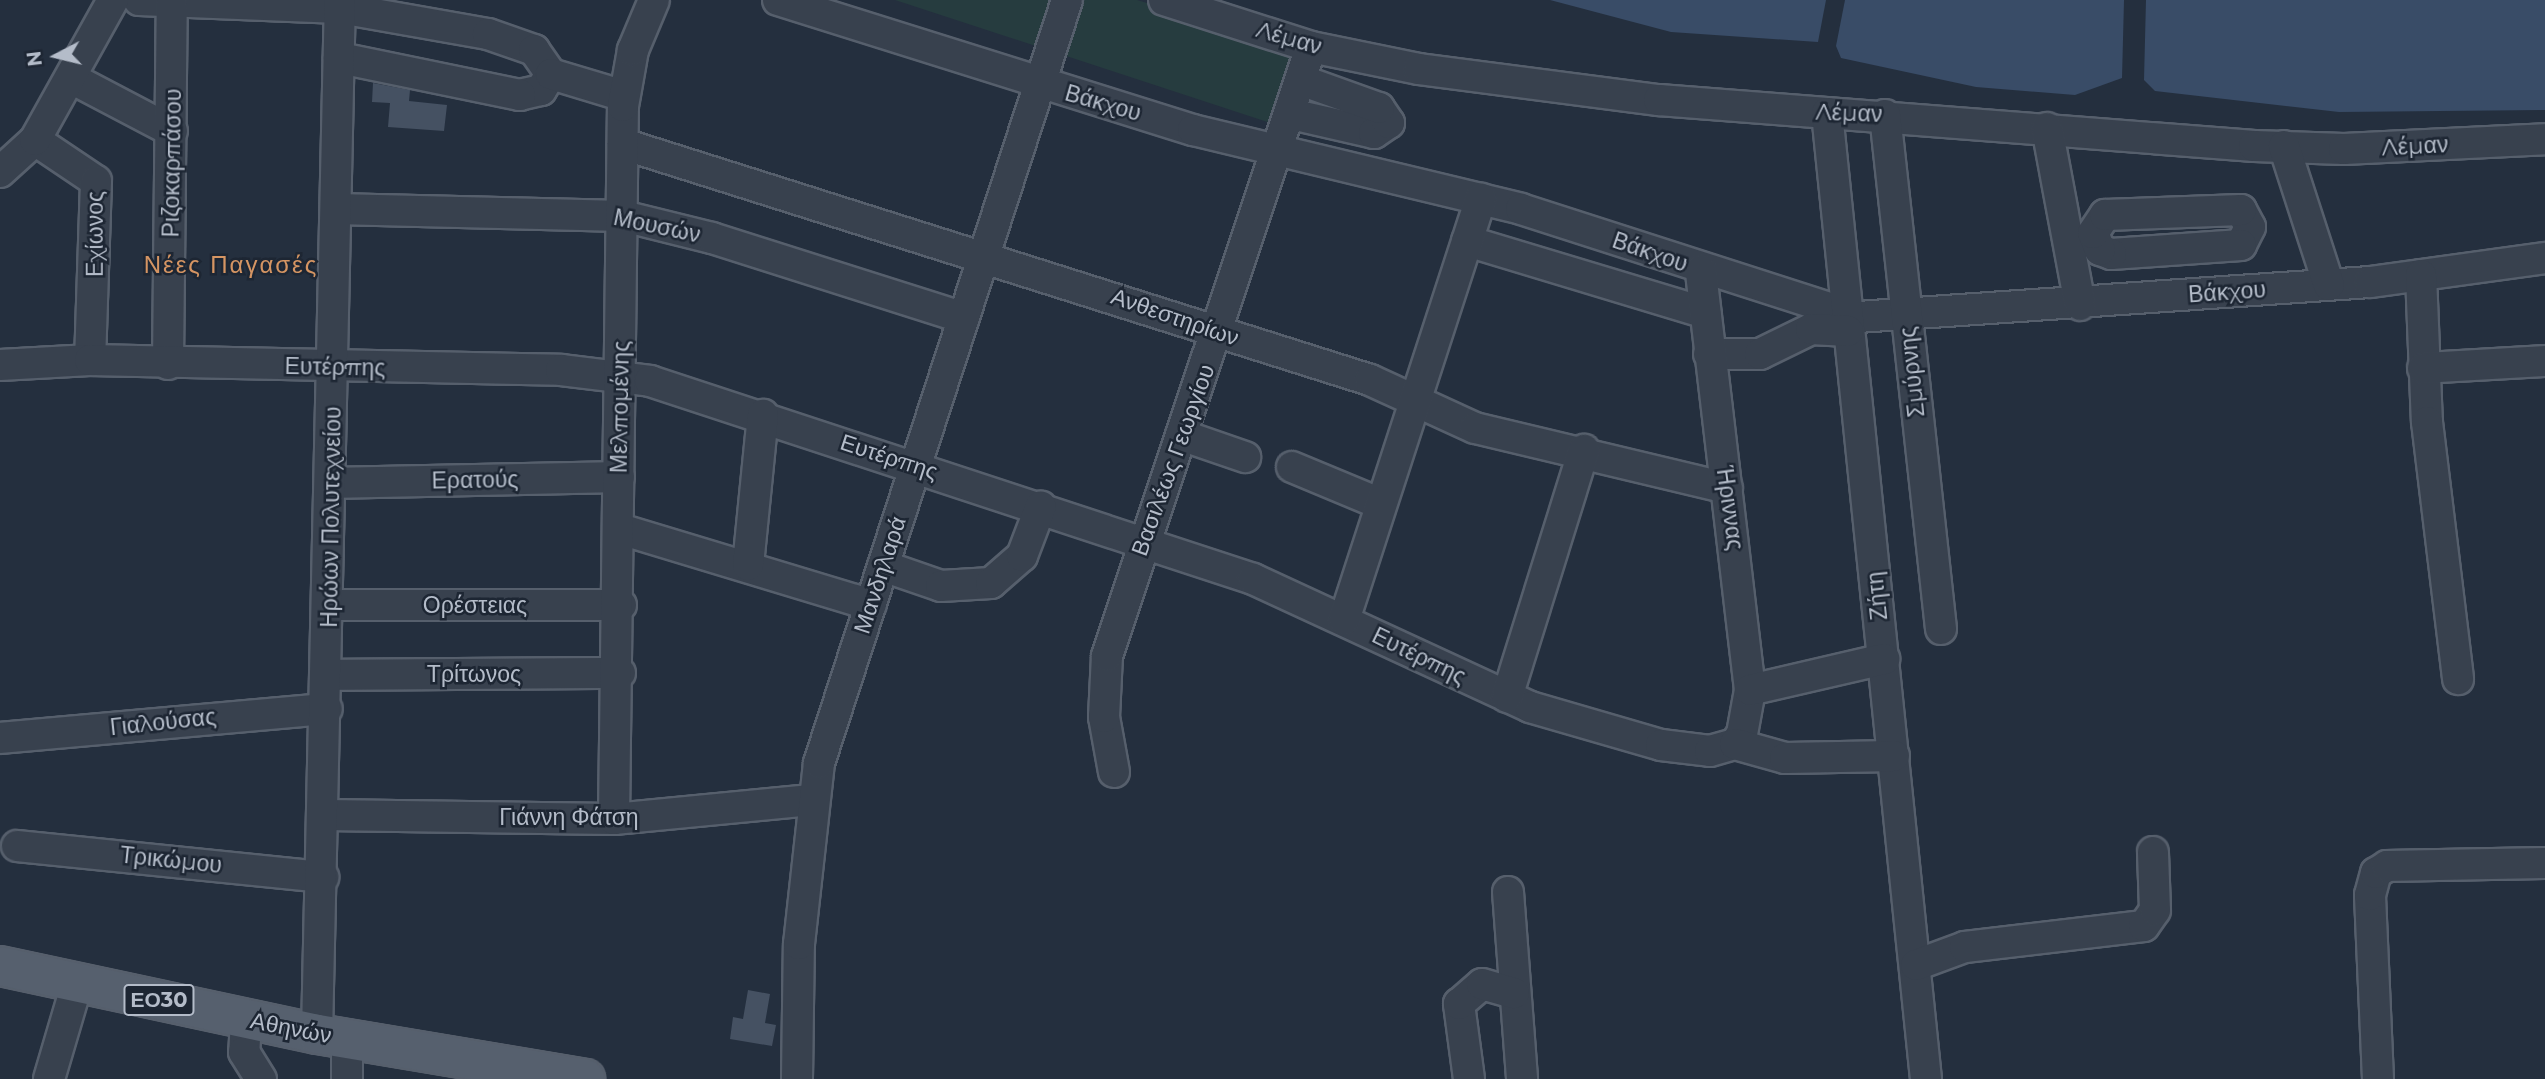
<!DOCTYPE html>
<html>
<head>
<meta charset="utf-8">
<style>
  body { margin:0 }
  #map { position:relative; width:2545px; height:1079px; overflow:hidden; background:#242f3e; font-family:Montserrat,sans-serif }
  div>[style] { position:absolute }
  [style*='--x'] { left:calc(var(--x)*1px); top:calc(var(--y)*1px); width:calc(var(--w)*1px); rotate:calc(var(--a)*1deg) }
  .green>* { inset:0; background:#263c3f }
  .water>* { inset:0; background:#394c67 }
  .building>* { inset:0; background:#455162 }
  .roads { filter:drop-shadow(2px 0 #565f6c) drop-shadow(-2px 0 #565f6c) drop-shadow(0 2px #565f6c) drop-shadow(0 -2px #565f6c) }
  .minor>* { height:30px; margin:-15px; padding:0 15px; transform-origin:15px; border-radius:15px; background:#38414e }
  .major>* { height:38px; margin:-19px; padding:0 19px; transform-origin:19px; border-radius:19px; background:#56606e }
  span { translate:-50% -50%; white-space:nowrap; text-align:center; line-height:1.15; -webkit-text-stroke:5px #1d2633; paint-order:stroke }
  .shield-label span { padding:2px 5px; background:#1d2633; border:2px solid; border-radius:5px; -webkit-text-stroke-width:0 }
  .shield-label { font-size:21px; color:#b4bcc9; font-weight:700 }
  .street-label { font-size:23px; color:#b4bcc9 }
  .neighbourhood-label { font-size:24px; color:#d59563; letter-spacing:2px }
  .north { position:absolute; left:21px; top:21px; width:70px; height:70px; -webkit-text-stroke:5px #1d2633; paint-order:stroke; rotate:263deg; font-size:19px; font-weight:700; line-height:28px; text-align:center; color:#b4bcc9 }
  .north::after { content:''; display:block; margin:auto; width:24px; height:32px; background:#b4bcc9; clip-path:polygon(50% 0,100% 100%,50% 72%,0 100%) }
</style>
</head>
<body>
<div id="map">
  <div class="green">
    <i style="clip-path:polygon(895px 0,1137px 0,1305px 51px,1280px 126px)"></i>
  </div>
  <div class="water">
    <i style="clip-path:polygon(1550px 0,1826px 0,1818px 42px,1671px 32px)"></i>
    <i style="clip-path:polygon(1845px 0,2124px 0,2122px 78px,2075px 95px,1976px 87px,1841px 58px,1836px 46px)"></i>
    <i style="clip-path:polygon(2146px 0,2545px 0,2545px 110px,2339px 112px,2155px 91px,2144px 80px)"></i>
  </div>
  <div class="building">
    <i style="clip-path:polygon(373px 83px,410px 90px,409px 101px,447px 105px,444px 131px,388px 127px,390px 103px,372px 102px)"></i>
    <i style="clip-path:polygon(748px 990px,770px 994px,765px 1023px,776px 1025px,772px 1046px,730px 1039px,733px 1017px,743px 1019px)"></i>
  </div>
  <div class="roads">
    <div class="minor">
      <i style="--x:139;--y:0;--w:201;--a:2.3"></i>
      <i style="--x:340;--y:8;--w:150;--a:10"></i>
      <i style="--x:488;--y:34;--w:49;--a:19.2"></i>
      <i style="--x:534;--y:50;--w:29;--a:55"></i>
      <i style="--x:551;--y:74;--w:19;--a:122"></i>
      <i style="--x:541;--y:90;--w:22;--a:167"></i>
      <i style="--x:520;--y:95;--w:185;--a:-168.4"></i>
      <i style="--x:778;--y:0;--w:435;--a:17.4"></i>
      <i style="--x:1193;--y:130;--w:337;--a:13.5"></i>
      <i style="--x:1521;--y:209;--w:354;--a:17.8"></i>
      <i style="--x:1858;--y:317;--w:513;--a:-3.91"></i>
      <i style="--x:2370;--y:282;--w:177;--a:-7.8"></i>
      <i style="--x:1164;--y:0;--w:154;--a:17.7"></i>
      <i style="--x:1311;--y:47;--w:110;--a:11.5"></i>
      <i style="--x:1419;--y:69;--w:242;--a:7.4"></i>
      <i style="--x:1659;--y:100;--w:597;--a:4.42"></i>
      <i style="--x:2254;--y:146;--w:90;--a:1.9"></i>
      <i style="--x:2344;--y:149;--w:201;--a:-2.8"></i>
      <i style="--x:551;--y:74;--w:76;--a:16.8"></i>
      <i style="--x:71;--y:78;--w:114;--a:27.7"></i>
      <i style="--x:1827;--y:113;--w:971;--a:84.15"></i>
      <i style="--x:1291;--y:114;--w:85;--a:12.9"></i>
      <i style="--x:1374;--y:133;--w:18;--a:-34"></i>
      <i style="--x:1389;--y:123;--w:18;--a:-124"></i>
      <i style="--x:1379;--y:108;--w:83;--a:-160.3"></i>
      <i style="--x:1885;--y:115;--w:517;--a:83.78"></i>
      <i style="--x:2047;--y:128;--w:180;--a:79.4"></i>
      <i style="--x:35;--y:140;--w:73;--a:33.9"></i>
      <i style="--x:96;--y:181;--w:179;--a:91.9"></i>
      <i style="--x:623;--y:144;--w:783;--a:17.53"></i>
      <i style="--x:1370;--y:380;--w:115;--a:24.6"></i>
      <i style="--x:1475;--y:428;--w:259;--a:13.4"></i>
      <i style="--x:2284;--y:146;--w:146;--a:72.1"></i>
      <i style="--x:0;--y:172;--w:47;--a:-42.4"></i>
      <i style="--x:35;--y:140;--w:160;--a:-60.9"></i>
      <i style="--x:336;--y:209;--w:287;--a:1.4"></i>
      <i style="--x:623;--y:216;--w:92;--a:13.9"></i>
      <i style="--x:712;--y:238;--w:264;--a:17.6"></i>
      <i style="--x:2241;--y:210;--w:19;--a:62"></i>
      <i style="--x:2250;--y:227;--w:20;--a:117"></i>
      <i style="--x:2241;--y:245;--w:130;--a:176"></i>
      <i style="--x:2111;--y:254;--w:12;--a:-160"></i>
      <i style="--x:2100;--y:250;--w:18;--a:-112"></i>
      <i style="--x:2093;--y:233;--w:22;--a:-56"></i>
      <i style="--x:2105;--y:215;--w:136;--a:-2.1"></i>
      <i style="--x:1467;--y:241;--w:249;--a:16.8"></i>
      <i style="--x:2421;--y:275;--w:147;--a:87.7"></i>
      <i style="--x:2427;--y:422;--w:259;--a:83.1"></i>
      <i style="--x:1709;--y:354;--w:51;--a:0"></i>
      <i style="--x:1760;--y:354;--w:57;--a:-26.1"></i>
      <i style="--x:1811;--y:329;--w:37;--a:3"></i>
      <i style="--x:168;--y:364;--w:360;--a:-89.4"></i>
      <i style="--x:0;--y:365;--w:90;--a:-3.2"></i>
      <i style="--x:90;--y:360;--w:471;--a:1.2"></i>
      <i style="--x:561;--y:370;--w:90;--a:7"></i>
      <i style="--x:650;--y:381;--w:635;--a:18.18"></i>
      <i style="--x:1253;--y:579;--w:305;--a:24.8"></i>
      <i style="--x:1530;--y:707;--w:136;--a:16.2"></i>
      <i style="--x:1661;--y:745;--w:49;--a:7"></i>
      <i style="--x:1710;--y:751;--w:26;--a:-16"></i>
      <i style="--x:1735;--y:744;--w:12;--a:-55"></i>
      <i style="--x:1742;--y:734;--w:45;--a:-79.7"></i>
      <i style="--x:1750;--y:690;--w:423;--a:-96.7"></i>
      <i style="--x:2423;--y:368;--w:122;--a:-3.3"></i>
      <i style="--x:1181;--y:435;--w:68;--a:19"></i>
      <i style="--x:1292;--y:467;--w:96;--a:22.6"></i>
      <i style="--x:331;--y:483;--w:288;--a:-1.2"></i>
      <i style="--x:620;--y:529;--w:262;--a:16.8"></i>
      <i style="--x:748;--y:565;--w:151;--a:-84.3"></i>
      <i style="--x:883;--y:566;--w:61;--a:19"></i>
      <i style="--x:941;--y:586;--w:50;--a:-3.4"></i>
      <i style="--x:991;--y:583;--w:41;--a:-41.1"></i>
      <i style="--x:1022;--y:556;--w:53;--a:-69.2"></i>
      <i style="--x:329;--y:605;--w:292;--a:0"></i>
      <i style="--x:1344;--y:620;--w:443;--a:-72"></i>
      <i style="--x:328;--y:675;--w:292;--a:-0.4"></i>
      <i style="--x:1750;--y:690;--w:138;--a:-13"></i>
      <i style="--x:1507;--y:697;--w:259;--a:-72.7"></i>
      <i style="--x:0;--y:738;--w:328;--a:-5.1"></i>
      <i style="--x:1735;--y:744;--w:52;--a:15.6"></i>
      <i style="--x:1785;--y:758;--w:109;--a:-1.1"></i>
      <i style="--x:1114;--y:772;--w:56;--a:-100.3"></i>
      <i style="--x:1104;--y:717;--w:61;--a:-87.2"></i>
      <i style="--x:1107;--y:656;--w:642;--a:-71.48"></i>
      <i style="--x:325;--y:815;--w:289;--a:0.8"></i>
      <i style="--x:614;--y:819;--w:198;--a:-5.5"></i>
      <i style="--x:614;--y:819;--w:713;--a:-89.28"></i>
      <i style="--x:623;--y:106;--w:57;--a:-79.9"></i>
      <i style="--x:633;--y:50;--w:54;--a:-67.2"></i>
      <i style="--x:17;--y:846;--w:308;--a:5.8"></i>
      <i style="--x:1508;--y:892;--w:188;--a:85.7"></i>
      <i style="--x:1916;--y:965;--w:52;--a:-20.2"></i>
      <i style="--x:1965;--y:947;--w:180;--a:-6.7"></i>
      <i style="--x:2144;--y:926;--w:19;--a:-55"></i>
      <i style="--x:2155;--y:910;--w:58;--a:-92"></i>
      <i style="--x:246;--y:1019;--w:33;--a:93"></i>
      <i style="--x:244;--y:1052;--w:32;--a:58"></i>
      <i style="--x:317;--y:1034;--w:1034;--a:-88.73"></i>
      <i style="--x:347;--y:1039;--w:40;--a:90"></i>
      <i style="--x:49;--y:1079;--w:99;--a:-73.6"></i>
      <i style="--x:797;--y:1079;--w:135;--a:-89.2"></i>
      <i style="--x:799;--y:944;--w:182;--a:-83.7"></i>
      <i style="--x:819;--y:763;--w:802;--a:-71.99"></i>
      <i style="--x:1469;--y:1079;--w:76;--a:-97.6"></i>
      <i style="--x:1459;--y:1004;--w:30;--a:-41"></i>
      <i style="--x:1482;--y:984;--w:33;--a:16"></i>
      <i style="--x:2378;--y:1079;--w:184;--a:-92.5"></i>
      <i style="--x:2370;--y:895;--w:23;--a:-75"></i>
      <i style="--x:2376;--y:873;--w:13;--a:-32"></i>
      <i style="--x:2387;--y:866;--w:158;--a:-1.1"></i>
    </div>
    <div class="major">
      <i style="--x:0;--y:966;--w:324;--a:12.1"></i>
      <i style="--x:317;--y:1034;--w:272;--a:9.5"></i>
    </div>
  </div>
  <div class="shield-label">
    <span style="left:159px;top:1000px">ΕΟ30</span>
  </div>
  <div class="street-label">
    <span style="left:1289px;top:38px;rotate:16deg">Λέμαν</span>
    <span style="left:1103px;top:103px;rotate:16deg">Βάκχου</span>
    <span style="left:1849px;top:113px;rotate:2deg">Λέμαν</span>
    <span style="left:2415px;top:146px;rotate:-3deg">Λέμαν</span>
    <span style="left:172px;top:163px;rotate:-89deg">Ριζοκαρπάσου</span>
    <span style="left:657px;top:226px;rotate:12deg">Μουσών</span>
    <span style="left:95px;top:234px;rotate:-90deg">Εχίωνος</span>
    <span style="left:1650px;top:252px;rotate:19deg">Βάκχου</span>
    <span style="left:2227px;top:292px;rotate:-4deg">Βάκχου</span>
    <span style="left:1175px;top:317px;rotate:19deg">Ανθεστηρίων</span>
    <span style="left:335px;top:367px;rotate:1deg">Ευτέρπης</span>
    <span style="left:1912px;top:372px;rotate:-96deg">Σμύρνης</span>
    <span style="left:620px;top:407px;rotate:-89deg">Μελπομένης</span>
    <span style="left:889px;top:457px;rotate:18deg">Ευτέρπης</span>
    <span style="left:1173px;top:460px;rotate:-70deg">Βασιλέως Γεωργίου</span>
    <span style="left:475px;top:480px;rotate:-1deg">Ερατούς</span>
    <span style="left:1730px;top:508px;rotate:82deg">Ήριννας</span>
    <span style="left:331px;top:517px;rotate:-89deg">Ηρώων Πολυτεχνείου</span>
    <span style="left:880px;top:575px;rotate:-72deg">Μανδηλαρά</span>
    <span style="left:1877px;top:596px;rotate:-96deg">Ζήτη</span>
    <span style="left:475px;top:605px">Ορέστειας</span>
    <span style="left:1419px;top:656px;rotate:26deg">Ευτέρπης</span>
    <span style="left:474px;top:674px">Τρίτωνος</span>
    <span style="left:163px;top:722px;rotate:-6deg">Γιαλούσας</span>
    <span style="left:569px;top:817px">Γιάννη Φάτση</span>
    <span style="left:171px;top:860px;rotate:6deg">Τρικώμου</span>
    <span style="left:291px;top:1028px;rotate:11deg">Αθηνών</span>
  </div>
  <div class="neighbourhood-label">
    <span style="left:231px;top:265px">Νέες Παγασές</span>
  </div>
  <div class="north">N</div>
</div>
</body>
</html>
